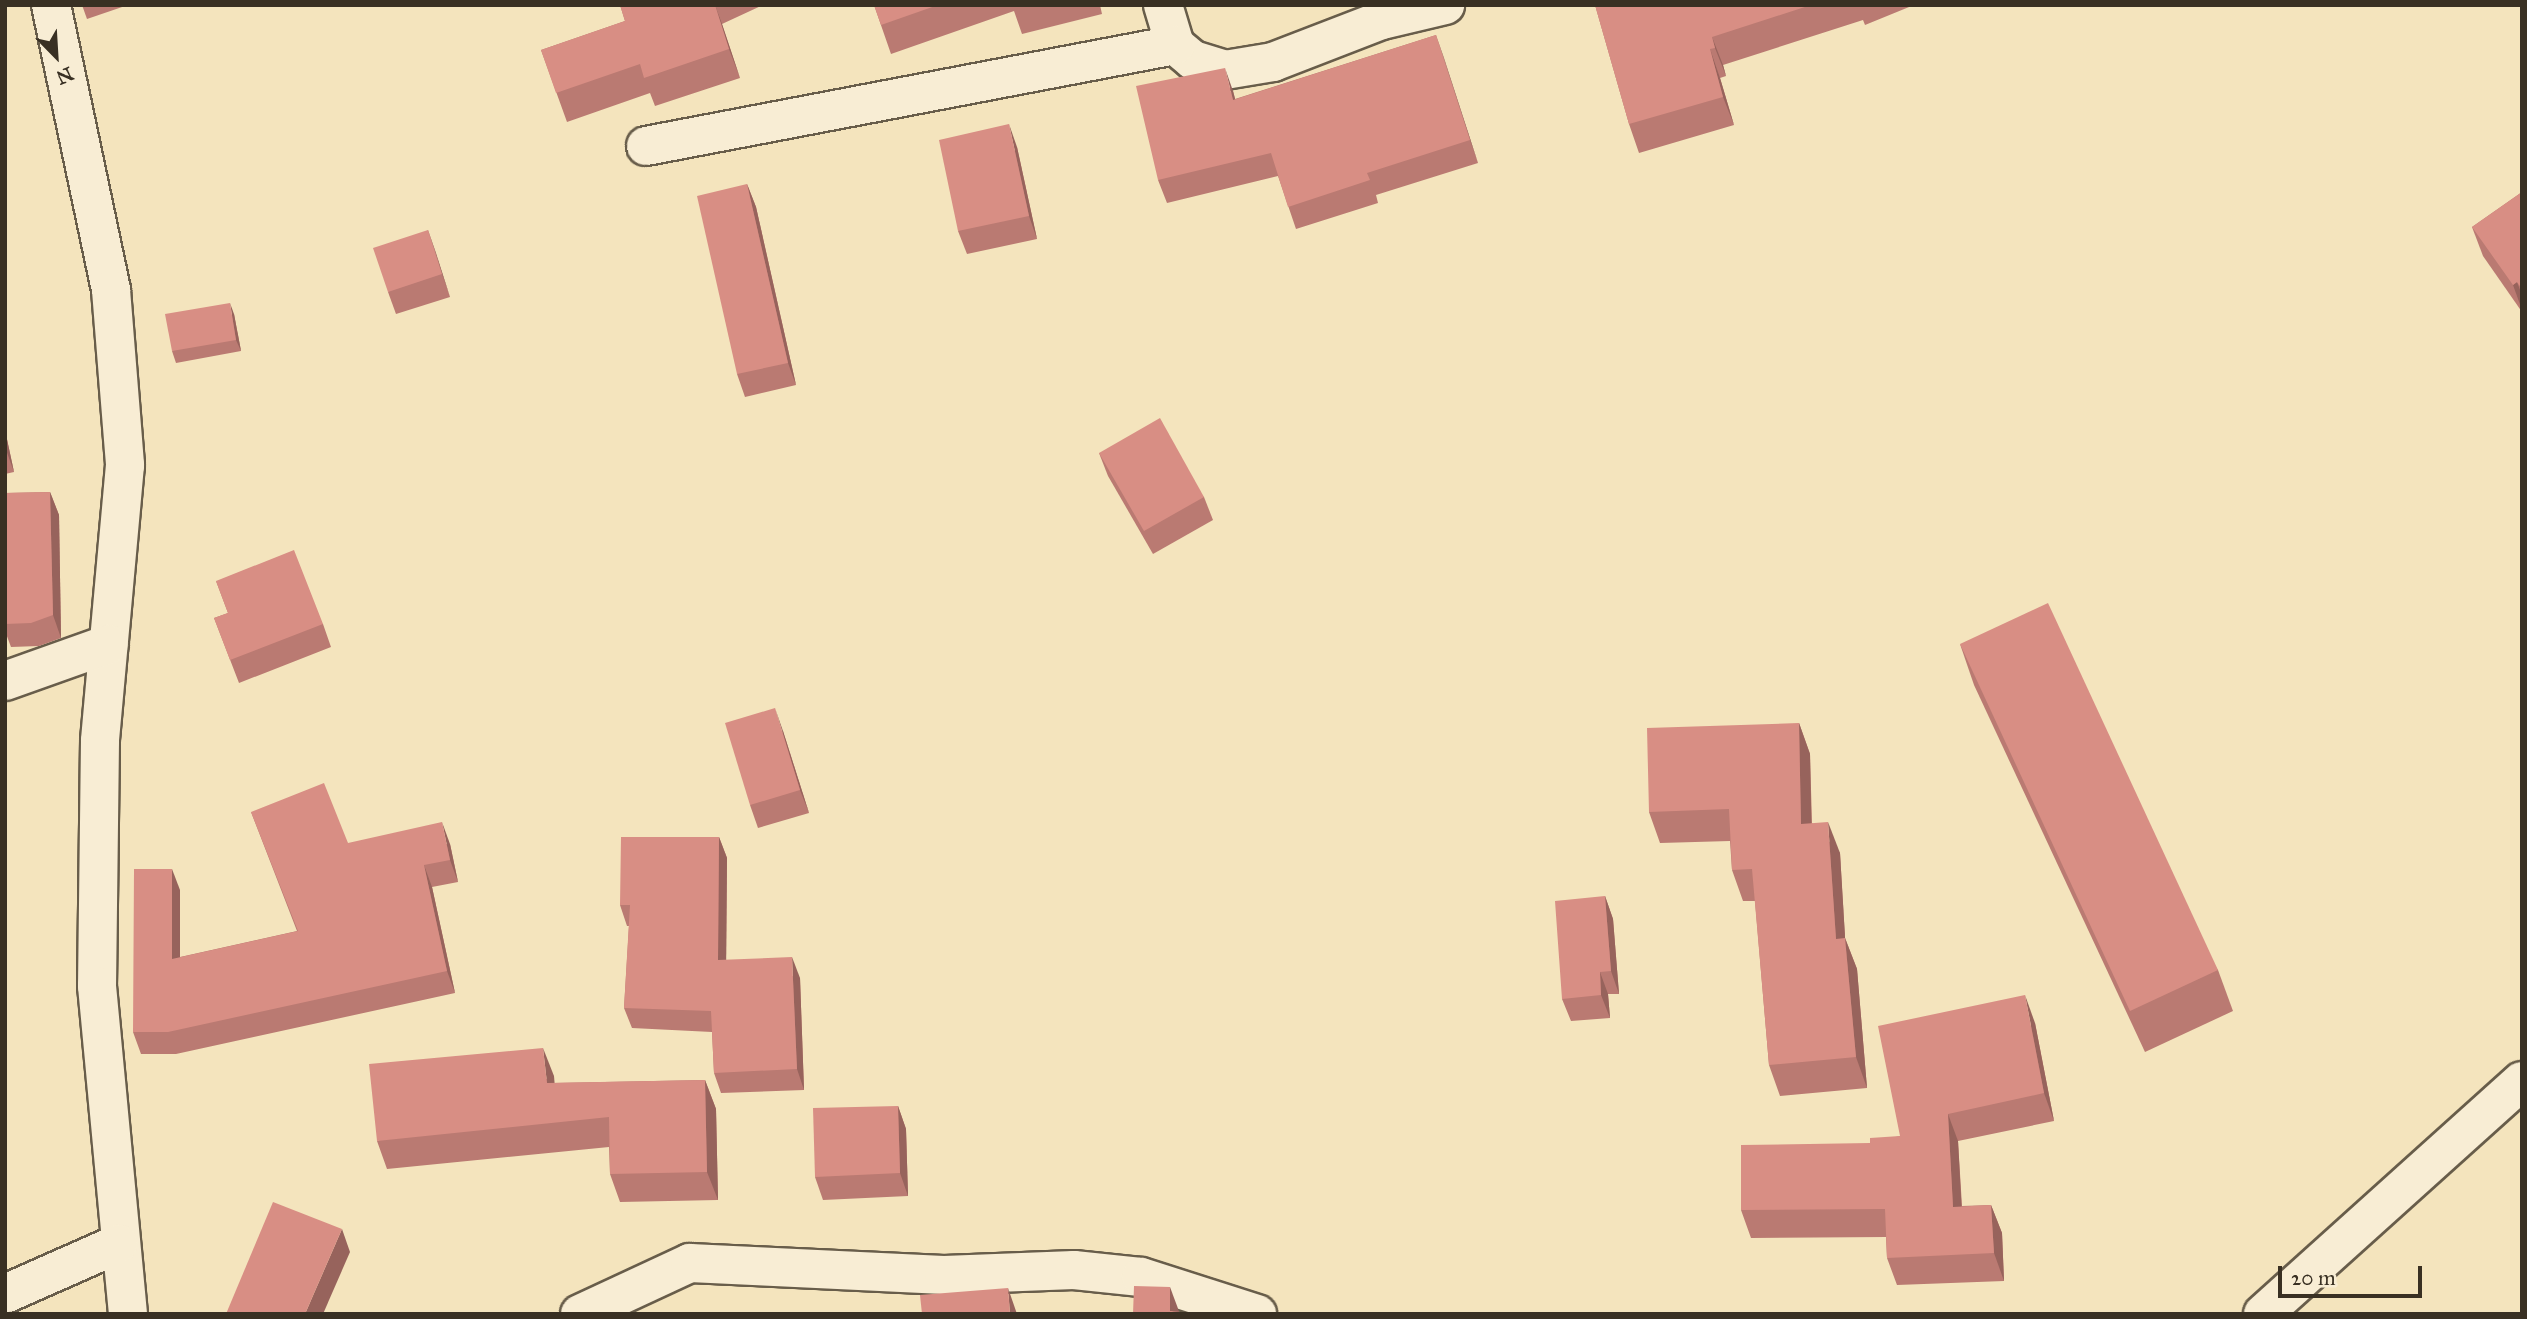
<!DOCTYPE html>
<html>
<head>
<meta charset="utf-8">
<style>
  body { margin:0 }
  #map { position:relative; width:2527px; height:1319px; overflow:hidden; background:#f4e4bd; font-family:"IM FELL Great Primer",serif }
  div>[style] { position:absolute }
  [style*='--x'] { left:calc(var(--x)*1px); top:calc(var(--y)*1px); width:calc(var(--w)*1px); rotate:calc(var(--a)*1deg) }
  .roads { filter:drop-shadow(2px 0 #685d4a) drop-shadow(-2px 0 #685d4a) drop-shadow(0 2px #685d4a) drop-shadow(0 -2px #685d4a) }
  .minor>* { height:38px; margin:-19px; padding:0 19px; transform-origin:19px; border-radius:19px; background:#f8edd4 }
  .wall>* { inset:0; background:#ba7a72 }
  .shaded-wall>* { inset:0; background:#97635c }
  .building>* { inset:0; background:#d88e84 }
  span { translate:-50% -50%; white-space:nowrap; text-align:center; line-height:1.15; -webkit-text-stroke:6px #f8edd4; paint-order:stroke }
  .frame { position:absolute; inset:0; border:7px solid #393023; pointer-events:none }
  .north { position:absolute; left:21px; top:21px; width:70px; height:70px; -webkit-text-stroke:5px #f8edd4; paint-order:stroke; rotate:156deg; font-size:19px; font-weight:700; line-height:28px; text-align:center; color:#393023 }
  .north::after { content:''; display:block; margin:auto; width:24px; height:32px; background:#393023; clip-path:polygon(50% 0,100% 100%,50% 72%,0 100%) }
  .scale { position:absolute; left:2278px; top:1266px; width:144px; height:32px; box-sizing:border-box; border:4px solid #393023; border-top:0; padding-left:9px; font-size:21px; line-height:24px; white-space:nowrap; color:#393023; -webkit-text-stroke:5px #f8edd4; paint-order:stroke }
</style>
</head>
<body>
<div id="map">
  <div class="roads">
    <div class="minor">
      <i style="--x:51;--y:5;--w:291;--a:78.1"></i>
      <i style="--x:111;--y:290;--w:176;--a:85.4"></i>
      <i style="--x:125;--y:465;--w:277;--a:95.2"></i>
      <i style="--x:100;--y:741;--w:245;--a:90.7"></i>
      <i style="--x:97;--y:986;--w:329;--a:84.6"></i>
      <i style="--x:1163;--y:5;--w:42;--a:73.3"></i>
      <i style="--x:1175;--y:45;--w:23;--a:40"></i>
      <i style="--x:1193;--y:60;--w:34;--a:17"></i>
      <i style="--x:1225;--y:70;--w:49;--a:-9.5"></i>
      <i style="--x:1273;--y:62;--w:117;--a:-21.1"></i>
      <i style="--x:1382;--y:20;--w:65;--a:-13.4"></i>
      <i style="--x:646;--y:146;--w:539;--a:-10.81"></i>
      <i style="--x:5;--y:681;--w:110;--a:-19.6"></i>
      <i style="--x:5;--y:1294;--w:124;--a:-23.9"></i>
      <i style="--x:580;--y:1314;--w:121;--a:-24.9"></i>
      <i style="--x:690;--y:1263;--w:254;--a:2.7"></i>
      <i style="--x:944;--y:1275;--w:130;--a:-2.2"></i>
      <i style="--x:1074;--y:1270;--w:67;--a:6"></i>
      <i style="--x:1141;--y:1277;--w:122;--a:17.7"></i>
      <i style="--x:2263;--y:1314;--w:348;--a:-42"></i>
    </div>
  </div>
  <div class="wall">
    <i style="clip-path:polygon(82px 5px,128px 5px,87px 19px)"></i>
    <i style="clip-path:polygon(620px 5px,763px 5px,722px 24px,740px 78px,655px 106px,650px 93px,567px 122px,541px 50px,625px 21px)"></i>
    <i style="clip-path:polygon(874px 5px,1100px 5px,1102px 14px,1022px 34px,1014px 11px,891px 54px)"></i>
    <i style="clip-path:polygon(1595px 5px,1914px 5px,1865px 25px,1863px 20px,1723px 65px,1726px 76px,1720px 78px,1734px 125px,1639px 153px,1629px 124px)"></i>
    <i style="clip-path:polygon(1436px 35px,1478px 163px,1376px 195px,1378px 203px,1296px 229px,1278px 176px,1167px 203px,1158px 180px,1233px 91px,1235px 99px)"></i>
    <i style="clip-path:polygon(1017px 147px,1037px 239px,967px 254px,958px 231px)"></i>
    <i style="clip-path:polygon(747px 184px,756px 207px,796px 385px,745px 397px,737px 374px)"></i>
    <i style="clip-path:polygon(2522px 192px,2522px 312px,2483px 256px,2472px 227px)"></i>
    <i style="clip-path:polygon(428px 230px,450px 297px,396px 314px,388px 292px)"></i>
    <i style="clip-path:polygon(234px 314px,241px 351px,176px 363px,172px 351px)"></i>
    <i style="clip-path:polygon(5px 430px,14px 472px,5px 474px)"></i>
    <i style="clip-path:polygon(1099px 453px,1204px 497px,1213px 520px,1153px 554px,1108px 476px)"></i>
    <i style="clip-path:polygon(50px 492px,59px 515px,61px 638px,39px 646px,11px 647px,5px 631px,5px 493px)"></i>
    <i style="clip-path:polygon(216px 581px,323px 624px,331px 647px,239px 683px,214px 618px,228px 613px)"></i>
    <i style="clip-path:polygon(1960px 644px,2218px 970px,2233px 1011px,2145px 1052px,1974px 685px)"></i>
    <i style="clip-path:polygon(1799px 723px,1810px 754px,1812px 823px,1840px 853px,1845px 938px,1857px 969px,1867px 1088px,1780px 1096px,1769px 1065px,1755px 901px,1743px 901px,1732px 870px,1730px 841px,1660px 843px,1649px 812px)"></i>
    <i style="clip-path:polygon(783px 731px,809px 813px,758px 828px,750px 805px)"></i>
    <i style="clip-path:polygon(251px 812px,348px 843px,450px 844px,458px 882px,432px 887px,455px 993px,176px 1054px,141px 1054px,133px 1032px,180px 890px,180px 957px,297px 931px)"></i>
    <i style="clip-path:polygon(719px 837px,727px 858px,726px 960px,800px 978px,804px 1090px,721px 1093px,714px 1073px,712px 1032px,632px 1028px,624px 1008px,629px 926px,627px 926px,620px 905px)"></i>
    <i style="clip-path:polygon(1605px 896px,1613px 919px,1619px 994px,1608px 994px,1610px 1018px,1571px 1021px,1562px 999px)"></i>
    <i style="clip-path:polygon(2035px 1023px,2054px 1121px,1958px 1141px,1962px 1206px,1991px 1205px,2002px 1233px,2004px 1281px,1897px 1285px,1887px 1258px,1886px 1237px,1751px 1238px,1741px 1210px,1870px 1143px,1900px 1136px)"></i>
    <i style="clip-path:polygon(554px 1076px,554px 1083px,705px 1080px,716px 1109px,718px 1200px,620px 1202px,610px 1174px,609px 1147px,387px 1169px,377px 1141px)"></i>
    <i style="clip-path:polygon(898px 1106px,906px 1129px,908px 1196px,823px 1200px,815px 1177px)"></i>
  </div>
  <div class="shaded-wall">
    <i style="clip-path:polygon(715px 5px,722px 24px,740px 78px,729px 49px)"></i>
    <i style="clip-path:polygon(1436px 35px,1444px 58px,1478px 163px,1470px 140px)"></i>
    <i style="clip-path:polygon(1712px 37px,1723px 65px,1726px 76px,1715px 48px)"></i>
    <i style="clip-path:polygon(1710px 49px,1720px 78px,1734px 125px,1723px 97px)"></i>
    <i style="clip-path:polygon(1225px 68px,1233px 91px,1241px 122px,1233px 100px)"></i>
    <i style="clip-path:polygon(1009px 124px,1017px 147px,1037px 239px,1029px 216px)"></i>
    <i style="clip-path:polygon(747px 184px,756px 207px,796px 385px,788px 363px)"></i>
    <i style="clip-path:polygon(428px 230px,436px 253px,450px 297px,442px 274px)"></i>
    <i style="clip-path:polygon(2517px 282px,2522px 295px,2522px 310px,2513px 285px)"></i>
    <i style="clip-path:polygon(230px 303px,234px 314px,241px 351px,236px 340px)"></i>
    <i style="clip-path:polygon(5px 430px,14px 472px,5px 447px)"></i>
    <i style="clip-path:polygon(50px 492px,59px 515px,61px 638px,53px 615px)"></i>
    <i style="clip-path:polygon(775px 708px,783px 731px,809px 813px,800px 790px)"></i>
    <i style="clip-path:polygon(1799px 723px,1810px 754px,1812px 855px,1801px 824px)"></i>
    <i style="clip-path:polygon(442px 822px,450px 844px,458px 882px,450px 860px)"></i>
    <i style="clip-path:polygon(1828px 822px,1840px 853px,1847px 970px,1836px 939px)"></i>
    <i style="clip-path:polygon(719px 837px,727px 858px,726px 981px,718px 960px)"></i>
    <i style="clip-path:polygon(424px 865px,432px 887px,455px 993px,447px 971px)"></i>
    <i style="clip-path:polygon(172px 869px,180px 890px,180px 981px,172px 959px)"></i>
    <i style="clip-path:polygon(1605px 896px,1613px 919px,1619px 994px,1611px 971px)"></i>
    <i style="clip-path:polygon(1845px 938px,1857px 969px,1867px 1088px,1856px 1057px)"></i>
    <i style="clip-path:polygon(792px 957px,800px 978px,804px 1090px,797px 1069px)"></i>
    <i style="clip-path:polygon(1600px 972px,1608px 994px,1610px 1018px,1601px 995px)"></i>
    <i style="clip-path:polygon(2025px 995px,2035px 1023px,2054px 1121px,2044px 1093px)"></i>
    <i style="clip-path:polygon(543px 1048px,554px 1076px,557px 1112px,547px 1083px)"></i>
    <i style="clip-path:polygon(705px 1080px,716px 1109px,718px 1200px,707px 1172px)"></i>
    <i style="clip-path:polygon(898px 1106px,906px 1129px,908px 1196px,900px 1173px)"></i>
    <i style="clip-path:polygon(1948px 1114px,1958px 1141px,1963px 1234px,1953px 1207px)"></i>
    <i style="clip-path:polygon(1991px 1205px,2002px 1233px,2004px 1281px,1994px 1253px)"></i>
    <i style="clip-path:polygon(342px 1229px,350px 1252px,323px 1314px,305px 1314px)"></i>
    <i style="clip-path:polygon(1170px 1287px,1180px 1314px,1170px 1311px)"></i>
    <i style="clip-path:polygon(1008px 1288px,1017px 1314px,1010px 1314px)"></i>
  </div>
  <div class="building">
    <i style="clip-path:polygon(620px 5px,715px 5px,729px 49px,644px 78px,640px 64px,556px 93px,541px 50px,625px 21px)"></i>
    <i style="clip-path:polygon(874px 5px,938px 5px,881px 25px)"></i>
    <i style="clip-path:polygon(1595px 5px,1811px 5px,1712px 37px,1715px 48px,1710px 49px,1723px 97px,1629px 124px)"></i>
    <i style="clip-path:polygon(1436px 35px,1470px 140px,1367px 173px,1370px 180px,1288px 207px,1271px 153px,1158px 180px,1136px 86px,1225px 68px,1233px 100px)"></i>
    <i style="clip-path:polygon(1009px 124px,1029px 216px,958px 231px,939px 140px)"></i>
    <i style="clip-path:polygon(747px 184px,788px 363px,737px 374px,697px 196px)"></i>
    <i style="clip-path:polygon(2522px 192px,2522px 289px,2517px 282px,2513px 285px,2472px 227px)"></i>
    <i style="clip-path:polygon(428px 230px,442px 274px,388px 292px,373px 248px)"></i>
    <i style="clip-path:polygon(230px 303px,236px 340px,172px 351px,165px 314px)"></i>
    <i style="clip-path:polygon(1160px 418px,1204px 497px,1144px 531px,1099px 453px)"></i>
    <i style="clip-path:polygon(50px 492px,53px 615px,31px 623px,5px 624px,5px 493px)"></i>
    <i style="clip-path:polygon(294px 550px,323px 624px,230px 660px,214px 618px,228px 613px,216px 581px)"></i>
    <i style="clip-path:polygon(2048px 603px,2218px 970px,2130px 1011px,1960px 644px)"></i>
    <i style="clip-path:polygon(775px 708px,800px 790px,750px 805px,725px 723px)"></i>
    <i style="clip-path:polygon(1799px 723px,1801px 824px,1828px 822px,1836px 939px,1845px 938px,1856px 1057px,1769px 1065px,1752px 869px,1732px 870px,1729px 809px,1649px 812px,1647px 728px)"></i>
    <i style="clip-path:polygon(324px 783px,348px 843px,442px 822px,450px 860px,424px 865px,447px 971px,168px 1032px,133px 1032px,134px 869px,172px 869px,172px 959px,298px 931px,251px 812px)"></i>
    <i style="clip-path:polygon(621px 837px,719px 837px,718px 960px,792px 957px,797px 1069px,714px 1073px,711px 1011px,624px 1008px,630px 905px,620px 905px)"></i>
    <i style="clip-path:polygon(1605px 896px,1611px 971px,1600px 972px,1601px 995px,1562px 999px,1555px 901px)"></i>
    <i style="clip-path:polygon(2025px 995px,2044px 1093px,1948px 1114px,1953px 1207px,1991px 1205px,1994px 1253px,1887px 1258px,1885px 1209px,1741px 1210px,1741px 1145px,1870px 1143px,1870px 1138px,1900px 1136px,1878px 1026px)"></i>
    <i style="clip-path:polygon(543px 1048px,547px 1083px,705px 1080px,707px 1172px,610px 1174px,609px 1117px,377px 1141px,369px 1064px)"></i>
    <i style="clip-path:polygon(898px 1106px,900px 1173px,815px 1177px,813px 1108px)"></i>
    <i style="clip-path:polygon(273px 1202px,342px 1229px,305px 1314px,226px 1314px)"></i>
    <i style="clip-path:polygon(1134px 1286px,1170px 1287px,1170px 1311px,1199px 1314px,1133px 1314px)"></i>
    <i style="clip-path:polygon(1008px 1288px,1010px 1314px,922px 1314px,920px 1295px)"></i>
  </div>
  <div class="frame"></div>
  <div class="north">N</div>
  <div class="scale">20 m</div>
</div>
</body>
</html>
